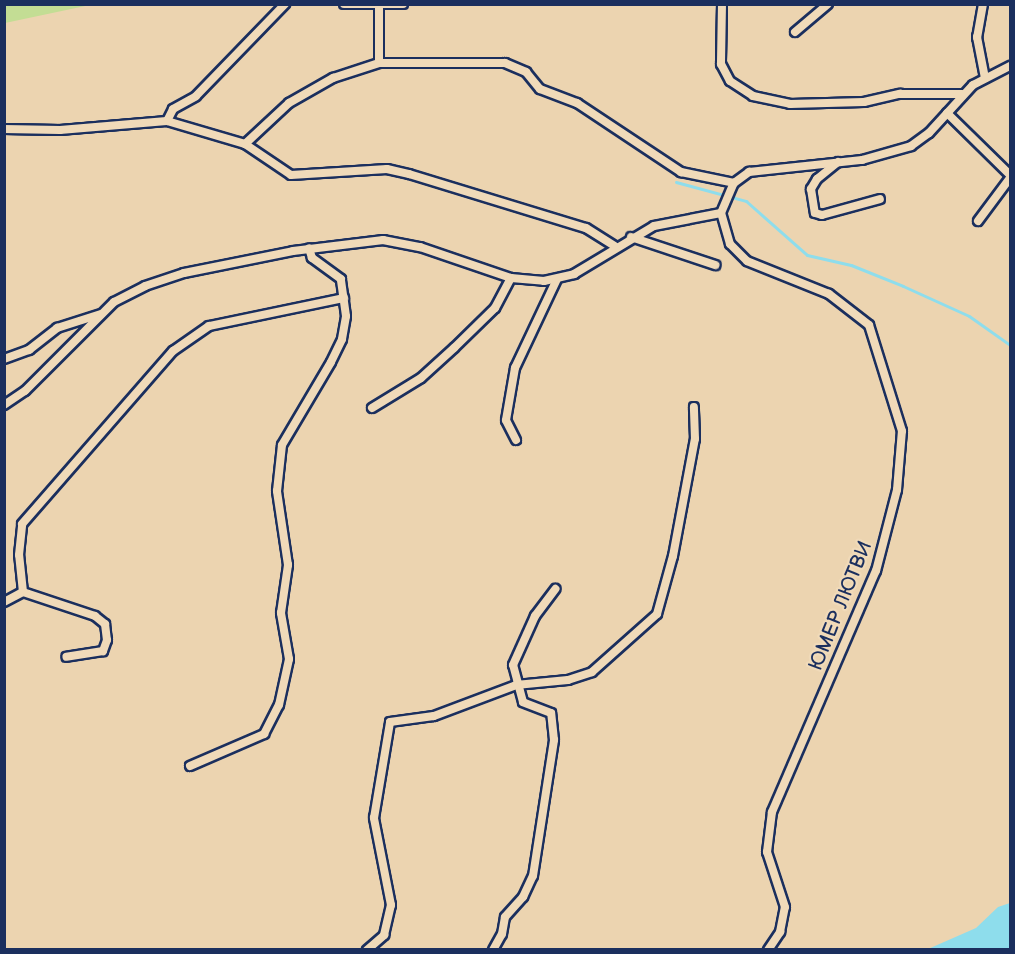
<!DOCTYPE html>
<html>
<head>
<meta charset="utf-8">
<style>
  body { margin:0 }
  #map { position:relative; width:1015px; height:954px; overflow:hidden; background:#ecd4b0; font-family:"Balsamiq Sans",sans-serif }
  div>[style] { position:absolute }
  [style*='--x'] { left:calc(var(--x)*1px); top:calc(var(--y)*1px); width:calc(var(--w)*1px); rotate:calc(var(--a)*1deg) }
  .green>* { inset:0; background:#c3dd94 }
  .water>* { inset:0; background:#8eddec }
  .stream>* { height:3px; margin:-1.5px; padding:0 1.5px; transform-origin:1.5px; border-radius:1.5px; background:#8eddec }
  .roads { filter:drop-shadow(2px 0 #1b2f5e) drop-shadow(-2px 0 #1b2f5e) drop-shadow(0 2px #1b2f5e) drop-shadow(0 -2px #1b2f5e) }
  .street>* { height:8px; margin:-4px; padding:0 4px; transform-origin:4px; border-radius:4px; background:#f0dab9 }
  span { translate:-50% -50%; white-space:nowrap; text-align:center; line-height:1.15; -webkit-text-stroke:4.5px #f0dab9; paint-order:stroke }
  .street-label { font-size:20px; color:#1b2f5e }
  .frame { position:absolute; inset:0; border:6px solid #1b2f5e; pointer-events:none }
</style>
</head>
<body>
<div id="map">
  <div class="green">
    <i style="clip-path:polygon(5px 4px,90px 4px,90px 5px,5px 23px)"></i>
  </div>
  <div class="water">
    <i style="clip-path:polygon(1010px 903px,1010px 949px,928px 949px,976px 928px,998px 907px)"></i>
  </div>
  <div class="stream">
    <i style="--x:676;--y:182;--w:73;--a:15.2"></i>
    <i style="--x:746;--y:201;--w:81;--a:41.5"></i>
    <i style="--x:807;--y:255;--w:45;--a:12.8"></i>
    <i style="--x:851;--y:265;--w:56;--a:22"></i>
    <i style="--x:903;--y:286;--w:72;--a:24.4"></i>
    <i style="--x:969;--y:316;--w:50;--a:35.3"></i>
  </div>
  <div class="roads">
    <div class="street">
      <i style="--x:344;--y:4;--w:59;--a:0"></i>
      <i style="--x:379;--y:4;--w:59;--a:90"></i>
      <i style="--x:722;--y:4;--w:60;--a:91"></i>
      <i style="--x:721;--y:64;--w:19;--a:62"></i>
      <i style="--x:730;--y:81;--w:27;--a:33"></i>
      <i style="--x:753;--y:96;--w:38;--a:12"></i>
      <i style="--x:790;--y:104;--w:74;--a:-1.5"></i>
      <i style="--x:864;--y:102;--w:37;--a:-13"></i>
      <i style="--x:900;--y:94;--w:62;--a:0"></i>
      <i style="--x:983;--y:4;--w:34;--a:100"></i>
      <i style="--x:977;--y:37;--w:42;--a:79"></i>
      <i style="--x:795;--y:32;--w:43;--a:-40.3"></i>
      <i style="--x:947;--y:113;--w:88;--a:44.5"></i>
      <i style="--x:167;--y:121;--w:13;--a:-63"></i>
      <i style="--x:173;--y:109;--w:26;--a:-29"></i>
      <i style="--x:196;--y:96;--w:128;--a:-45.9"></i>
      <i style="--x:4;--y:129;--w:56;--a:1"></i>
      <i style="--x:60;--y:130;--w:107;--a:-4.8"></i>
      <i style="--x:167;--y:121;--w:81;--a:16.4"></i>
      <i style="--x:245;--y:144;--w:55;--a:34"></i>
      <i style="--x:291;--y:175;--w:96;--a:-3.6"></i>
      <i style="--x:387;--y:169;--w:23;--a:13"></i>
      <i style="--x:409;--y:174;--w:185;--a:17"></i>
      <i style="--x:586;--y:228;--w:34;--a:32"></i>
      <i style="--x:245;--y:144;--w:60;--a:-43"></i>
      <i style="--x:289;--y:103;--w:51;--a:-29.6"></i>
      <i style="--x:333;--y:78;--w:48;--a:-18.1"></i>
      <i style="--x:379;--y:63;--w:126;--a:0"></i>
      <i style="--x:505;--y:63;--w:23;--a:23"></i>
      <i style="--x:526;--y:72;--w:22;--a:51"></i>
      <i style="--x:540;--y:89;--w:40;--a:21"></i>
      <i style="--x:577;--y:103;--w:125;--a:33.6"></i>
      <i style="--x:681;--y:172;--w:54;--a:11.7"></i>
      <i style="--x:838;--y:162;--w:27;--a:141"></i>
      <i style="--x:817;--y:179;--w:12;--a:121"></i>
      <i style="--x:811;--y:189;--w:24;--a:81"></i>
      <i style="--x:815;--y:213;--w:7;--a:16"></i>
      <i style="--x:822;--y:215;--w:60;--a:-15.4"></i>
      <i style="--x:978;--y:221;--w:54;--a:-53.3"></i>
      <i style="--x:631;--y:237;--w:89;--a:18.4"></i>
      <i style="--x:4;--y:359;--w:27;--a:-20"></i>
      <i style="--x:29;--y:350;--w:36;--a:-38"></i>
      <i style="--x:57;--y:328;--w:46;--a:-17.7"></i>
      <i style="--x:4;--y:405;--w:25;--a:-34"></i>
      <i style="--x:25;--y:391;--w:126;--a:-45"></i>
      <i style="--x:114;--y:302;--w:35;--a:-27"></i>
      <i style="--x:145;--y:286;--w:41;--a:-18.4"></i>
      <i style="--x:184;--y:273;--w:111;--a:-11.4"></i>
      <i style="--x:293;--y:251;--w:91;--a:-7"></i>
      <i style="--x:383;--y:240;--w:38;--a:11"></i>
      <i style="--x:420;--y:247;--w:96;--a:18.8"></i>
      <i style="--x:511;--y:278;--w:33;--a:5"></i>
      <i style="--x:544;--y:281;--w:31;--a:-13"></i>
      <i style="--x:574;--y:274;--w:93;--a:-31"></i>
      <i style="--x:654;--y:226;--w:68;--a:-11"></i>
      <i style="--x:372;--y:408;--w:57;--a:-31.5"></i>
      <i style="--x:421;--y:378;--w:45;--a:-42.3"></i>
      <i style="--x:454;--y:348;--w:57;--a:-44.3"></i>
      <i style="--x:495;--y:308;--w:34;--a:-62"></i>
      <i style="--x:516;--y:440;--w:22;--a:-117"></i>
      <i style="--x:506;--y:420;--w:53;--a:-80.2"></i>
      <i style="--x:515;--y:368;--w:98;--a:-64.7"></i>
      <i style="--x:23;--y:592;--w:37;--a:-96"></i>
      <i style="--x:19;--y:555;--w:31;--a:-84"></i>
      <i style="--x:22;--y:524;--w:230;--a:-48.9"></i>
      <i style="--x:173;--y:351;--w:44;--a:-34.8"></i>
      <i style="--x:209;--y:326;--w:138;--a:-11.7"></i>
      <i style="--x:4;--y:602;--w:21;--a:-28"></i>
      <i style="--x:23;--y:592;--w:76;--a:18.4"></i>
      <i style="--x:95;--y:616;--w:13;--a:39"></i>
      <i style="--x:105;--y:624;--w:16;--a:83"></i>
      <i style="--x:107;--y:640;--w:12;--a:110"></i>
      <i style="--x:103;--y:651;--w:37;--a:171"></i>
      <i style="--x:190;--y:766;--w:81;--a:-23.4"></i>
      <i style="--x:264;--y:734;--w:33;--a:-63"></i>
      <i style="--x:279;--y:705;--w:47;--a:-77.7"></i>
      <i style="--x:289;--y:659;--w:47;--a:-99.9"></i>
      <i style="--x:281;--y:613;--w:49;--a:-81.7"></i>
      <i style="--x:288;--y:565;--w:75;--a:-98.5"></i>
      <i style="--x:277;--y:491;--w:46;--a:-83.8"></i>
      <i style="--x:282;--y:445;--w:96;--a:-59.4"></i>
      <i style="--x:331;--y:362;--w:25;--a:-64"></i>
      <i style="--x:342;--y:339;--w:23;--a:-80"></i>
      <i style="--x:346;--y:316;--w:37;--a:-98"></i>
      <i style="--x:341;--y:279;--w:36;--a:-144"></i>
      <i style="--x:312;--y:258;--w:10;--a:-107"></i>
      <i style="--x:367;--y:950;--w:23;--a:-41"></i>
      <i style="--x:384;--y:935;--w:31;--a:-77"></i>
      <i style="--x:391;--y:905;--w:89;--a:-101.1"></i>
      <i style="--x:374;--y:818;--w:97;--a:-80.5"></i>
      <i style="--x:390;--y:722;--w:44;--a:-7.8"></i>
      <i style="--x:434;--y:716;--w:88;--a:-20.7"></i>
      <i style="--x:516;--y:685;--w:52;--a:-5.5"></i>
      <i style="--x:568;--y:680;--w:25;--a:-18"></i>
      <i style="--x:592;--y:672;--w:87;--a:-41.7"></i>
      <i style="--x:657;--y:614;--w:60;--a:-74.6"></i>
      <i style="--x:673;--y:556;--w:119;--a:-79.4"></i>
      <i style="--x:695;--y:439;--w:32;--a:-92"></i>
      <i style="--x:493;--y:950;--w:18;--a:-61"></i>
      <i style="--x:502;--y:934;--w:17;--a:-80"></i>
      <i style="--x:505;--y:917;--w:27;--a:-48"></i>
      <i style="--x:523;--y:897;--w:23;--a:-65"></i>
      <i style="--x:533;--y:876;--w:138;--a:-81.2"></i>
      <i style="--x:554;--y:740;--w:27;--a:-96"></i>
      <i style="--x:551;--y:713;--w:30;--a:-159"></i>
      <i style="--x:523;--y:702;--w:38;--a:-105"></i>
      <i style="--x:513;--y:665;--w:54;--a:-65.8"></i>
      <i style="--x:535;--y:616;--w:34;--a:-53"></i>
      <i style="--x:768;--y:950;--w:22;--a:-56"></i>
      <i style="--x:780;--y:932;--w:25;--a:-79"></i>
      <i style="--x:785;--y:907;--w:58;--a:-108.1"></i>
      <i style="--x:767;--y:852;--w:40;--a:-82.9"></i>
      <i style="--x:772;--y:812;--w:262;--a:-66.7"></i>
      <i style="--x:876;--y:571;--w:84;--a:-75.5"></i>
      <i style="--x:897;--y:490;--w:59;--a:-85.2"></i>
      <i style="--x:902;--y:431;--w:111;--a:-107.3"></i>
      <i style="--x:869;--y:325;--w:51;--a:-142.2"></i>
      <i style="--x:829;--y:294;--w:88;--a:-158.1"></i>
      <i style="--x:747;--y:261;--w:24;--a:-135"></i>
      <i style="--x:730;--y:244;--w:32;--a:-106"></i>
      <i style="--x:721;--y:213;--w:33;--a:-67"></i>
      <i style="--x:734;--y:183;--w:19;--a:-36"></i>
      <i style="--x:749;--y:172;--w:114;--a:-6.1"></i>
      <i style="--x:862;--y:160;--w:51;--a:-15.9"></i>
      <i style="--x:911;--y:146;--w:22;--a:-36"></i>
      <i style="--x:929;--y:133;--w:65;--a:-47.5"></i>
      <i style="--x:973;--y:85;--w:42;--a:-27.2"></i>
    </div>
  </div>
  <div class="street-label">
    <span style="left:841px;top:606px;rotate:-68deg">ЮМЕР ЛЮТВИ</span>
  </div>
  <div class="frame"></div>
</div>
</body>
</html>
